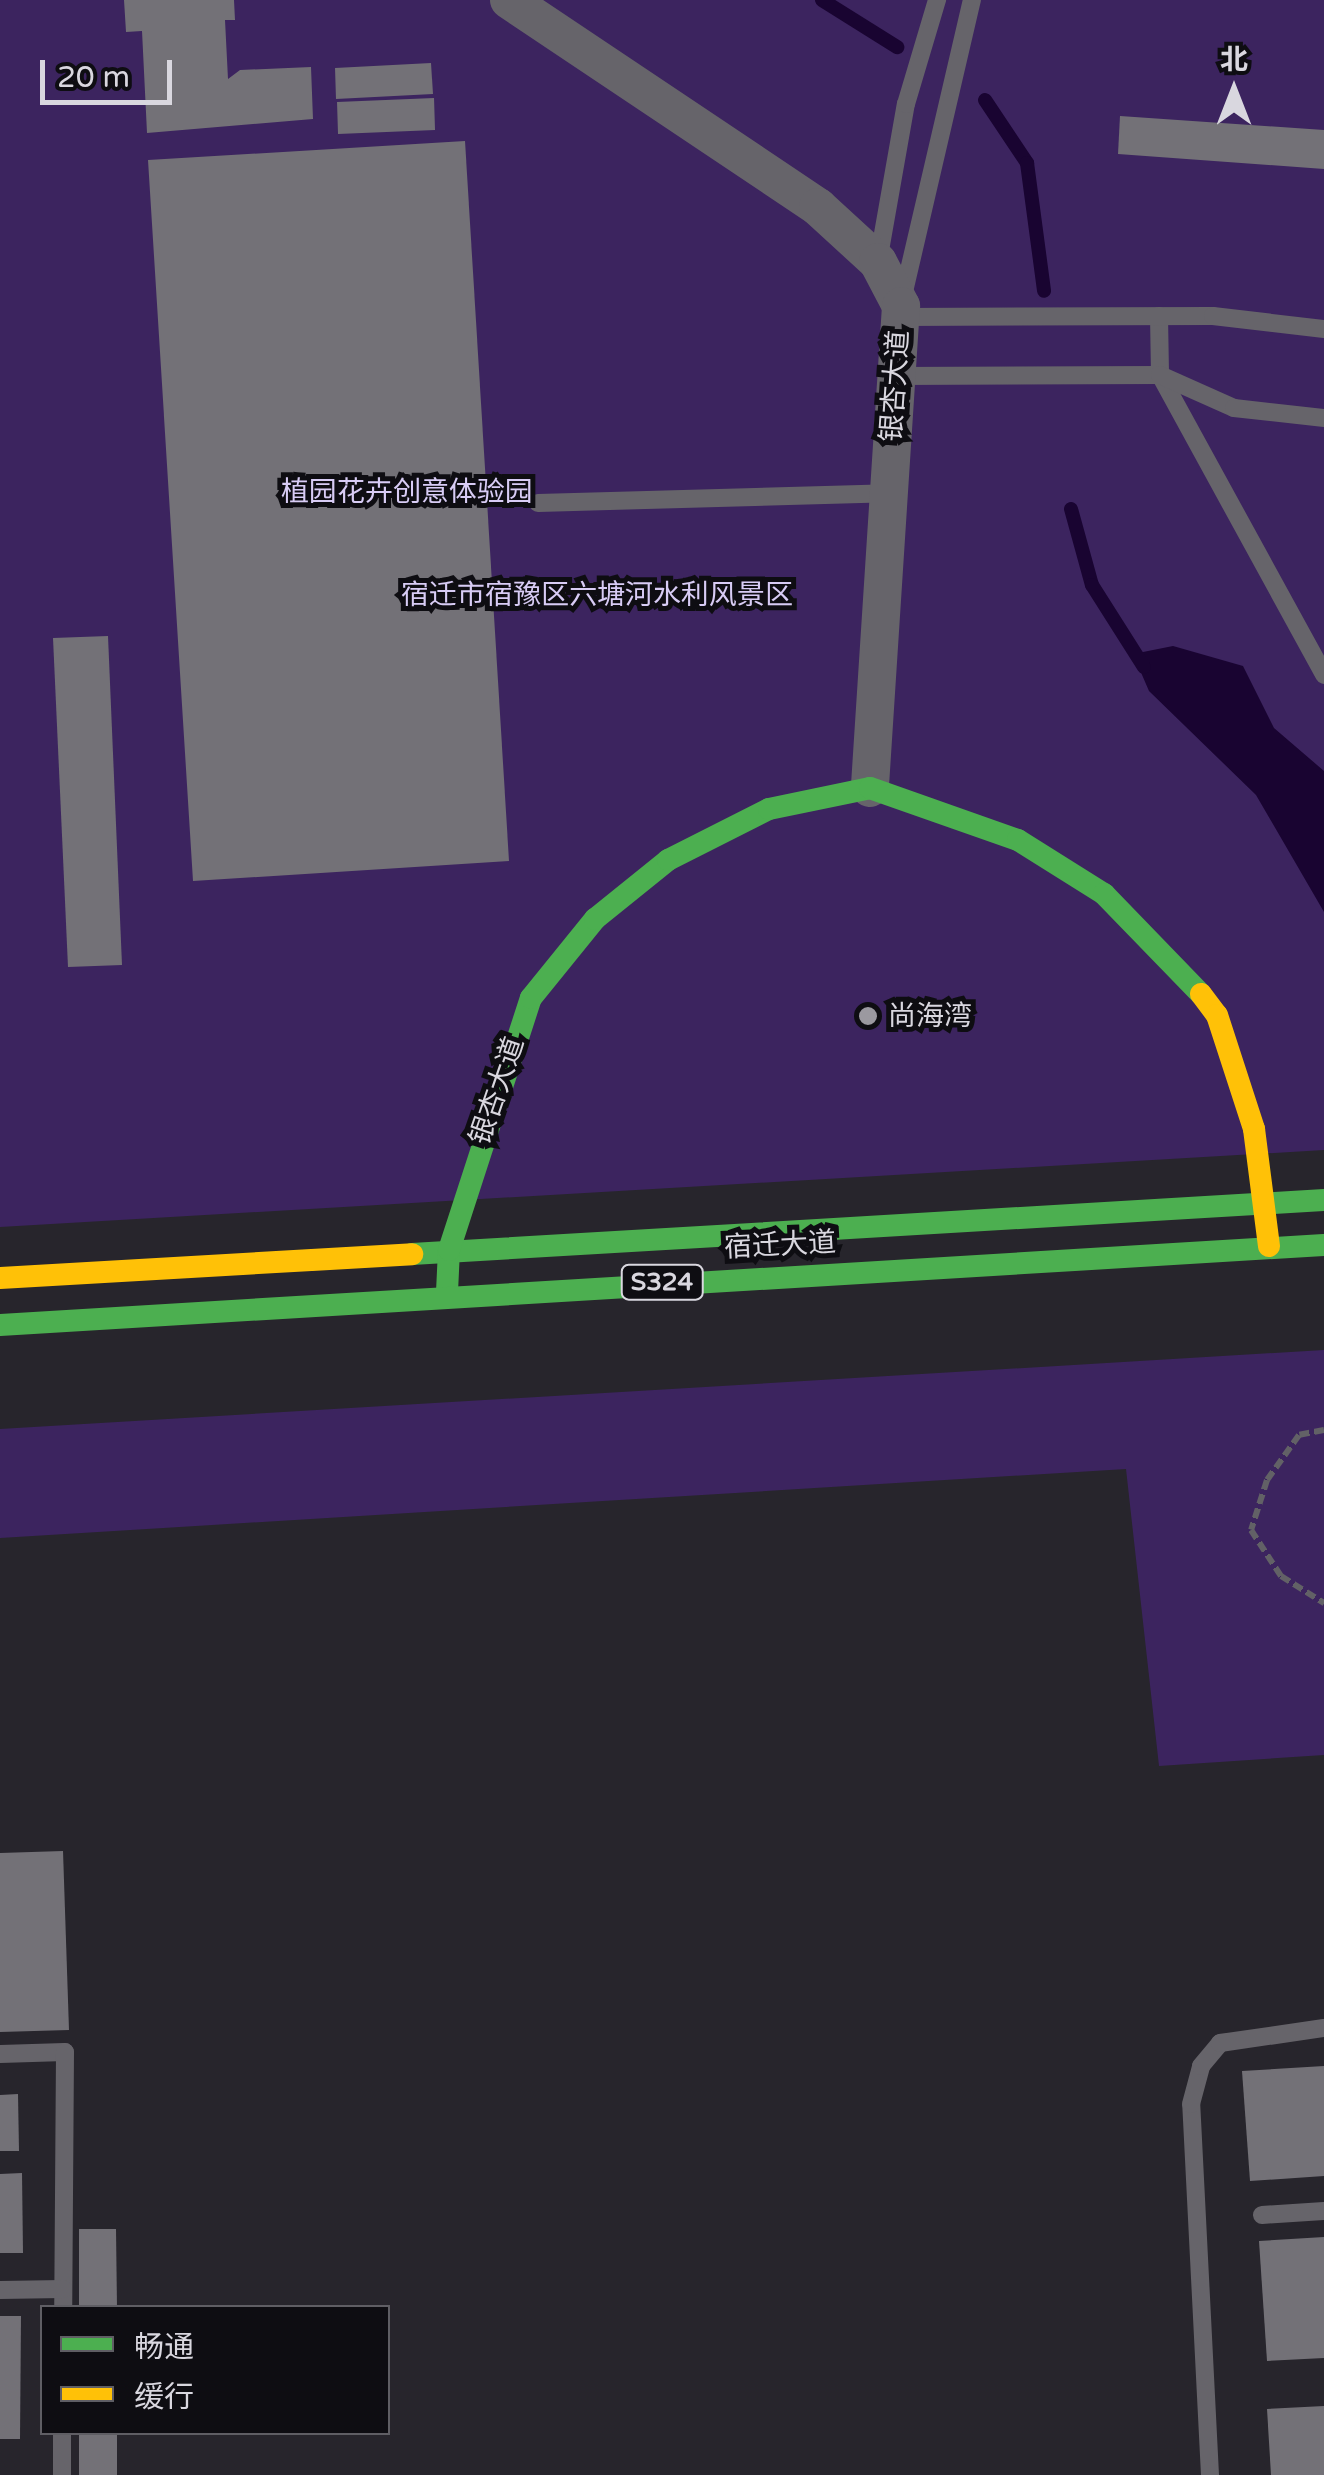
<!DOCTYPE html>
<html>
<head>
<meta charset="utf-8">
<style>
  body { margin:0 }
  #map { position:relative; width:1324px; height:2475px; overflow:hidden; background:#27252c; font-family:"Varela Round","Noto Sans SC",sans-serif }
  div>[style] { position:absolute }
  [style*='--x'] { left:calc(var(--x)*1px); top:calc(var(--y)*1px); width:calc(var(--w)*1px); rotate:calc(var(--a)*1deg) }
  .green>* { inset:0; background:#3c245f }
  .water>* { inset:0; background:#190431 }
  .stream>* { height:14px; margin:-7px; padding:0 7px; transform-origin:7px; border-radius:7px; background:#190431 }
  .building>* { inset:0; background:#737177 }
  .path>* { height:6px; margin-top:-3px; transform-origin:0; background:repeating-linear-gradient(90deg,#626166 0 10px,transparent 0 15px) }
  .lane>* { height:18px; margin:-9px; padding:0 9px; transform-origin:9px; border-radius:9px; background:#66646a }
  .street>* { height:38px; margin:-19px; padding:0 19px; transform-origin:19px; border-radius:19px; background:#66646a }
  .fast>* { height:22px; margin:-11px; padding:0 11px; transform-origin:11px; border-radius:11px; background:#4caf50 }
  .slow>* { height:22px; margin:-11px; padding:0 11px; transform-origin:11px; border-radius:11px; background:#ffc107 }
  .dots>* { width:28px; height:28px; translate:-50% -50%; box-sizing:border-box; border:5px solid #0e0d12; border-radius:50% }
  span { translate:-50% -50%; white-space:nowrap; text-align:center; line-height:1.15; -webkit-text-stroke:10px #0e0d12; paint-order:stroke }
  .shield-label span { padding:2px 8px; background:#0e0d12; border:2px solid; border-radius:8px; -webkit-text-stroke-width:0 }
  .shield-label { font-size:25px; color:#d9d7df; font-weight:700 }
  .street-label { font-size:28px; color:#d9d7df }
  .park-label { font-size:28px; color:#d8ccf5 }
  .poi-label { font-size:28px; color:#d9d7df }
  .left { translate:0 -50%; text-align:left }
  .legend { position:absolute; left:40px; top:2305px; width:350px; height:130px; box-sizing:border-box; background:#0e0d12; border:2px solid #5f5e64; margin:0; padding:12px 18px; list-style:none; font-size:30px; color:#d9d7df }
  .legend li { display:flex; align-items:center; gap:20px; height:50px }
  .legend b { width:50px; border:2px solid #5f5e64 }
  .north { position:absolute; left:1184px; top:40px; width:100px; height:100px; -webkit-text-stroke:8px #0e0d12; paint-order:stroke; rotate:0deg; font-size:28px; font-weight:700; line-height:40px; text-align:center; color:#d9d7df }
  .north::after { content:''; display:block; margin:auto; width:35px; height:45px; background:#d9d7df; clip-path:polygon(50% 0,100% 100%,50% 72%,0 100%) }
  .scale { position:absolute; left:40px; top:60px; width:132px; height:45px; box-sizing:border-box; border:5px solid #d9d7df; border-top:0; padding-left:12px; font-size:30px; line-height:35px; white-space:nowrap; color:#d9d7df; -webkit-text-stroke:8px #0e0d12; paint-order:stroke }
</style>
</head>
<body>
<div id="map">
  <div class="green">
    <i style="clip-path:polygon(0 0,1324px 0,1324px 1150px,0 1227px)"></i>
    <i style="clip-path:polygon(1324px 1350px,1324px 1755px,1159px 1766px,1126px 1469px,0 1538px,0 1429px)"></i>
  </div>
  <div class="water">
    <i style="clip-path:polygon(1173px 646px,1243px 666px,1274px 728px,1324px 771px,1324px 912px,1256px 795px,1149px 691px,1133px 654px)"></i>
  </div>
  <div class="stream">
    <i style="--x:822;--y:0;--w:89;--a:32.1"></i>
    <i style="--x:985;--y:100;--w:76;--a:56.3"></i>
    <i style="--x:1027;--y:163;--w:129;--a:82.4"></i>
    <i style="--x:1071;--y:509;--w:79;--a:74.6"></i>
    <i style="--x:1092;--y:585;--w:97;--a:57.6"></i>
  </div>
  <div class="building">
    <i style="clip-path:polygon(124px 0,234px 0,235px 20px,225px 20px,228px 79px,240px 70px,311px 67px,313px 119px,147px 133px,142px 31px,126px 32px)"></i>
    <i style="clip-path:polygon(431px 63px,433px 94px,336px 99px,335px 68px)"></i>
    <i style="clip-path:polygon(434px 98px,435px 130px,338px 134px,337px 102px)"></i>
    <i style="clip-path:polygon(1120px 116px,1324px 130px,1324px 169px,1118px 154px)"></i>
    <i style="clip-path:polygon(465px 141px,509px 861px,193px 881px,148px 160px)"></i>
    <i style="clip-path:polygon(108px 636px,122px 965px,68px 967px,53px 638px)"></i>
    <i style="clip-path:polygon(63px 1851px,69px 2030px,0 2032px,0 1853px)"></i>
    <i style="clip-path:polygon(1324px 2066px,1324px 2176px,1250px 2181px,1242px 2071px)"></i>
    <i style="clip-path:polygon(18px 2094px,19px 2151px,0 2151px,0 2095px)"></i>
    <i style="clip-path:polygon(22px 2173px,23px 2253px,0 2253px,0 2174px)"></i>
    <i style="clip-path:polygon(79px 2229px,116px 2229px,117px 2308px,79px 2308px)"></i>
    <i style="clip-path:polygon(1324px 2237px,1324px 2358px,1267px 2361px,1259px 2241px)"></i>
    <i style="clip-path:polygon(0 2316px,21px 2316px,20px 2439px,0 2439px)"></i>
    <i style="clip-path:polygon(1324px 2406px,1324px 2475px,1271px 2475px,1267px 2409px)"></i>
    <i style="clip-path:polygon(79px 2432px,117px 2432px,117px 2475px,79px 2475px)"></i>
  </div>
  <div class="path">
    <i style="--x:1324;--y:1430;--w:25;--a:169"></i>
    <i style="--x:1299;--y:1435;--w:55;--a:125.4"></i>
    <i style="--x:1267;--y:1480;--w:52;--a:107.7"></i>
    <i style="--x:1251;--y:1530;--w:55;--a:56.9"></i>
    <i style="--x:1281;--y:1576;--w:51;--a:32.1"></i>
  </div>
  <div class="lane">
    <i style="--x:878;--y:262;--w:160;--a:-80"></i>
    <i style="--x:906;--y:104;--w:109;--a:-73.4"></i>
    <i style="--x:903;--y:296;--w:304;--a:-76.9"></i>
    <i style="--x:1159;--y:316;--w:59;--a:89"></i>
    <i style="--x:1160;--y:375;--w:342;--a:61.3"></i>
    <i style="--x:900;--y:317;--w:313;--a:-0.2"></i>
    <i style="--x:1213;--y:316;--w:112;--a:6.7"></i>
    <i style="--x:896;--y:376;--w:264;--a:-0.2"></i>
    <i style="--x:1160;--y:375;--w:81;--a:24"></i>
    <i style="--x:1234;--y:408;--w:91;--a:6.3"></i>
    <i style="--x:538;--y:503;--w:350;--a:-1.6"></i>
    <i style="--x:0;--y:2054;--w:65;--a:-1.8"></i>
    <i style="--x:65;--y:2052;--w:256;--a:90.4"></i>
    <i style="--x:1262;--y:2215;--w:62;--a:-3.7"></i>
    <i style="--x:0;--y:2290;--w:63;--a:-0.9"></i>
    <i style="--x:62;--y:2475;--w:43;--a:-90"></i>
    <i style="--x:1210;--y:2475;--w:371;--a:-92.9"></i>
    <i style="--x:1191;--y:2104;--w:39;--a:-75"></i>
    <i style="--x:1201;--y:2066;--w:30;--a:-50"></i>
    <i style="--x:1220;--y:2043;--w:105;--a:-8.2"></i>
  </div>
  <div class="street">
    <i style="--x:509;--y:0;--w:372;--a:33.8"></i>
    <i style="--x:818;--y:207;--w:81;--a:42.5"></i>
    <i style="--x:878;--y:262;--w:50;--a:62.4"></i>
    <i style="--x:901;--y:306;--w:483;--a:93.7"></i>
  </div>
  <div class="fast">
    <i style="--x:412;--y:1254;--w:914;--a:-3.39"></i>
    <i style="--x:447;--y:1292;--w:42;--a:-87.3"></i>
    <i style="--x:449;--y:1250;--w:265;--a:-72"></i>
    <i style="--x:531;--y:998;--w:102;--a:-51"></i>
    <i style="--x:595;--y:919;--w:94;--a:-38.9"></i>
    <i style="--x:668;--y:860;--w:113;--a:-26.8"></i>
    <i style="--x:769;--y:809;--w:103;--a:-11.7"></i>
    <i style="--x:870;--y:788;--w:157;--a:19.4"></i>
    <i style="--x:1018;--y:840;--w:102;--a:32.1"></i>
    <i style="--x:1104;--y:894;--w:139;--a:45.9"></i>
    <i style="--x:0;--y:1325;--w:1326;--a:-3.46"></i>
  </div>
  <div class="slow">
    <i style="--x:1201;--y:994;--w:26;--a:53"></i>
    <i style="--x:1217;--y:1015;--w:120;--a:72"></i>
    <i style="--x:1254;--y:1129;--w:118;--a:82.7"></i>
    <i style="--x:0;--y:1278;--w:413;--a:-3.3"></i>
  </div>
  <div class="dots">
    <i style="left:868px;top:1016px;background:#9b99a0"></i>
  </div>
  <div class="shield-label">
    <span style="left:662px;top:1282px">S324</span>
  </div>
  <div class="street-label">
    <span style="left:895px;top:386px;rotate:-86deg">银杏大道</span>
    <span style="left:497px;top:1091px;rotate:-71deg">银杏大道</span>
    <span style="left:780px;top:1245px;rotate:-3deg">宿迁大道</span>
  </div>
  <div class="park-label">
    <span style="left:407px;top:492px">植园花卉创意体验园</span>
    <span style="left:597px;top:595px">宿迁市宿豫区六塘河水利风景区</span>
  </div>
  <div class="poi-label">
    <span class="left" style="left:888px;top:1016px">尚海湾</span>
  </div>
  <ul class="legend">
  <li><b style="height:12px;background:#4caf50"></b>畅通</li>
  <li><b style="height:12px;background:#ffc107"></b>缓行</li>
  </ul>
  <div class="north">北</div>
  <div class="scale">20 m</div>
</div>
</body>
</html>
